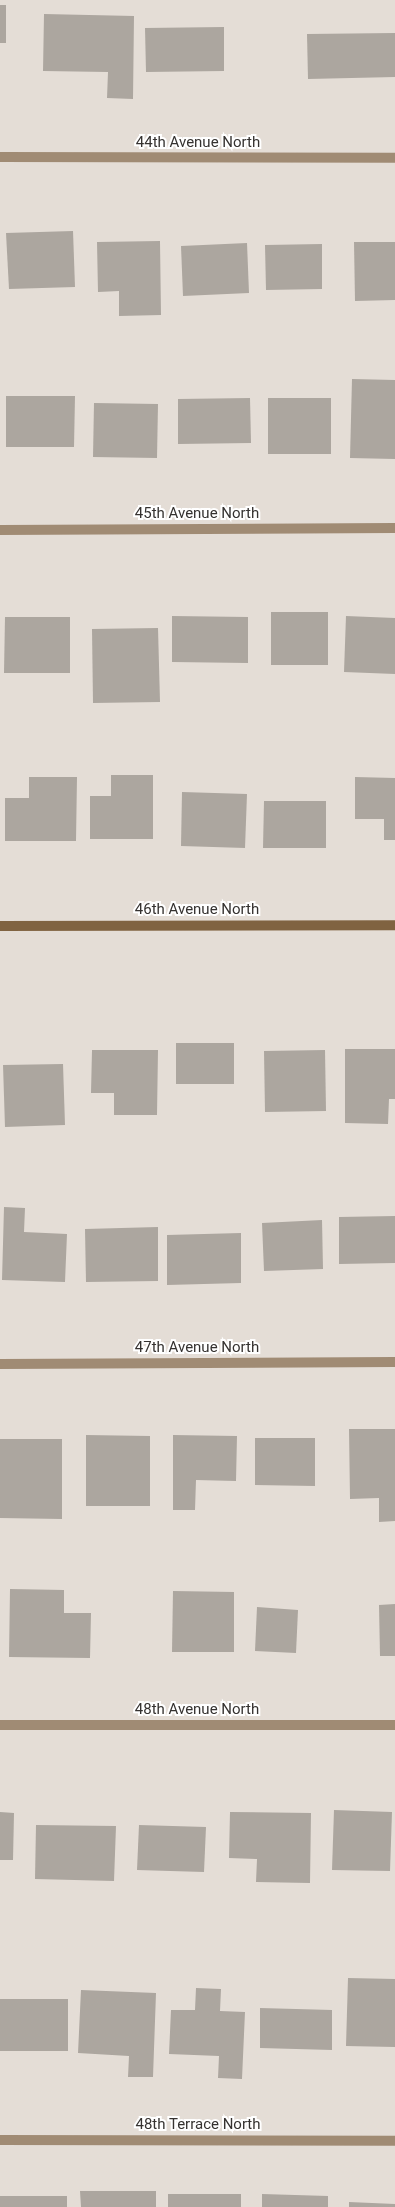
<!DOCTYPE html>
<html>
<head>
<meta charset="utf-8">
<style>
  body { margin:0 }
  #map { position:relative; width:395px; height:2207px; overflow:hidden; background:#e4ddd6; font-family:Roboto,sans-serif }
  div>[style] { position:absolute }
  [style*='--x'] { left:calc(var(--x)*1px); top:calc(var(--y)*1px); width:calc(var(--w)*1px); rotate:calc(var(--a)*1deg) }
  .building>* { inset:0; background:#aca69f }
  .street>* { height:10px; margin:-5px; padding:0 5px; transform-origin:5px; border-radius:5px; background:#a08b74 }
  .secondary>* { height:10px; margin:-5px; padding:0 5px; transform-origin:5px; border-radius:5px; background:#806341 }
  span { translate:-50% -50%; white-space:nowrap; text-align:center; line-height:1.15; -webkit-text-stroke:4px #fff; paint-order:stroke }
  .street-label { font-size:15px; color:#353230 }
</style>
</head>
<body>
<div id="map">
  <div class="building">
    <i style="clip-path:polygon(0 5px,6px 5px,6px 43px,0 43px)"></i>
    <i style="clip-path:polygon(44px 14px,134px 16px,133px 99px,107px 98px,108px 72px,43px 71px)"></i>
    <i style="clip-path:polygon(224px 27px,224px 71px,146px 72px,145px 28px)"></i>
    <i style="clip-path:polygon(395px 33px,395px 77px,308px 79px,307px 34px)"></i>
    <i style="clip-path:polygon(73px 231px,75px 287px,9px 289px,6px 233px)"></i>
    <i style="clip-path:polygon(160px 241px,161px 315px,119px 316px,119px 291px,98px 292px,97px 242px)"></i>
    <i style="clip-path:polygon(354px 242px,395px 242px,395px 300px,355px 301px)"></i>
    <i style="clip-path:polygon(247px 243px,249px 293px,183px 296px,181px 246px)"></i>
    <i style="clip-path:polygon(322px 244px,322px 289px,266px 290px,265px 245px)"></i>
    <i style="clip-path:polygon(352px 379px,395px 380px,395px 459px,350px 458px)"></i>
    <i style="clip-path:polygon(6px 396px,75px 396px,74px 447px,6px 447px)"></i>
    <i style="clip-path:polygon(250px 398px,251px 443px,178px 444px,178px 399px)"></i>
    <i style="clip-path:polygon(268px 398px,331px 398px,331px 454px,268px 454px)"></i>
    <i style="clip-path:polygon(94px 403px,158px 404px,157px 458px,93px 457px)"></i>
    <i style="clip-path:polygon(271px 612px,328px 612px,328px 665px,271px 665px)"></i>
    <i style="clip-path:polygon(172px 616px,248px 617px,248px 663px,172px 662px)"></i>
    <i style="clip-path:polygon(346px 616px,395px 618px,395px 674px,344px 672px)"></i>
    <i style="clip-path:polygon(5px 617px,70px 617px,70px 673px,4px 673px)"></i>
    <i style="clip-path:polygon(158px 628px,160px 702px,93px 703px,92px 629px)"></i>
    <i style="clip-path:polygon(111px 775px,153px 775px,153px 839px,90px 839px,90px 796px,111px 796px)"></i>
    <i style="clip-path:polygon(29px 777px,77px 777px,76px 841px,5px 841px,5px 798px,29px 798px)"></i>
    <i style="clip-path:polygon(355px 777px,395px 778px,395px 840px,384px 840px,384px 819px,355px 819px)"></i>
    <i style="clip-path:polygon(182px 792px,247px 794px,245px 848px,181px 846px)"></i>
    <i style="clip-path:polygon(264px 801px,326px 801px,326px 848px,263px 848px)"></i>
    <i style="clip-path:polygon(176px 1043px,234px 1043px,234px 1084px,176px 1084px)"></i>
    <i style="clip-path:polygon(345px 1049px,395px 1049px,395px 1099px,389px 1099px,388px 1124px,345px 1123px)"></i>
    <i style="clip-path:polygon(92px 1050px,158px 1050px,157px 1115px,114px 1115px,114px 1093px,91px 1093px)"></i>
    <i style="clip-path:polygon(325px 1050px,326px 1111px,265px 1112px,264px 1051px)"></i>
    <i style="clip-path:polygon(63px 1064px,65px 1125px,5px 1127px,3px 1065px)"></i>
    <i style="clip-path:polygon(4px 1207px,25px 1208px,24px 1232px,67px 1234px,65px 1282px,2px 1280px)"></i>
    <i style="clip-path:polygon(395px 1216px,395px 1263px,339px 1264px,339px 1217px)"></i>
    <i style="clip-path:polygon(322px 1220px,323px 1269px,264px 1271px,262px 1223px)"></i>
    <i style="clip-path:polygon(158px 1227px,158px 1281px,86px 1282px,85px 1229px)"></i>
    <i style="clip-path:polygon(241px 1233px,241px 1283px,167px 1285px,167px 1235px)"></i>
    <i style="clip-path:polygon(349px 1429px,395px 1429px,395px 1521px,379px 1522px,379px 1498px,350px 1499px)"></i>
    <i style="clip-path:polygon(86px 1435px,150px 1436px,150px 1506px,86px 1506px)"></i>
    <i style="clip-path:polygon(173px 1435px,237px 1436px,236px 1481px,196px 1480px,195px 1510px,173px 1510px)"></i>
    <i style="clip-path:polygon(255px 1438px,315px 1438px,315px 1486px,255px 1485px)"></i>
    <i style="clip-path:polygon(0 1439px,62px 1439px,62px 1519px,0 1518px)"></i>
    <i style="clip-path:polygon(10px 1589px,64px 1590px,64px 1613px,91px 1613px,90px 1658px,9px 1657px)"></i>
    <i style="clip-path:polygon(173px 1591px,234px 1592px,234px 1652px,172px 1652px)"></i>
    <i style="clip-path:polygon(395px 1604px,395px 1656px,380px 1656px,379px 1605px)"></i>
    <i style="clip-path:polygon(257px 1607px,298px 1610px,296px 1653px,255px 1651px)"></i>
    <i style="clip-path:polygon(334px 1810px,392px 1812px,390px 1871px,332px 1870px)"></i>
    <i style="clip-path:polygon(0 1812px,14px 1813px,13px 1860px,0 1860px)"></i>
    <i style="clip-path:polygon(230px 1812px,311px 1813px,310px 1883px,256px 1882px,257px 1859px,229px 1858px)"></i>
    <i style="clip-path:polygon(36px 1825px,116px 1826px,114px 1881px,35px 1879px)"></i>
    <i style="clip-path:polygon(139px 1825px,206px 1827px,204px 1872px,137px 1870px)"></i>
    <i style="clip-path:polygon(348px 1978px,395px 1979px,395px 2047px,346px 2046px)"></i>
    <i style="clip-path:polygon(196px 1988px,221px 1989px,220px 2011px,245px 2012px,242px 2079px,218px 2078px,219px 2056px,169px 2054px,171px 2010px,195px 2010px)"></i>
    <i style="clip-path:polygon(81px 1990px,156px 1993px,153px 2077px,128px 2077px,129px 2056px,78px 2053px)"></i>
    <i style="clip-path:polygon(0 1999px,68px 1999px,68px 2051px,0 2051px)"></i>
    <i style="clip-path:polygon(260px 2008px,332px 2010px,332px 2050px,260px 2048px)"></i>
    <i style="clip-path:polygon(80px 2191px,156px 2191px,156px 2207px,81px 2207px)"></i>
    <i style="clip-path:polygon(168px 2194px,241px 2194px,241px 2207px,168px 2207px)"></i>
    <i style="clip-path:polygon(262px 2194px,328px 2196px,328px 2207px,262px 2207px)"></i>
    <i style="clip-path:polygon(0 2196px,67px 2196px,67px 2207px,0 2207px)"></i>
    <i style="clip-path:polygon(349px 2202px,395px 2204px,395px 2207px,349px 2207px)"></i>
  </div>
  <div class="street">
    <i style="--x:0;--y:157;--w:395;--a:0.1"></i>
    <i style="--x:0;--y:530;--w:395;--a:-0.3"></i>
    <i style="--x:0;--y:1364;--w:395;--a:-0.3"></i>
    <i style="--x:0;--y:1725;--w:395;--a:0"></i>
    <i style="--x:0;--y:2140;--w:395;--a:0.1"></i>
  </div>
  <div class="secondary">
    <i style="--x:0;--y:926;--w:395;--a:-0.1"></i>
  </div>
  <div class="street-label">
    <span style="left:198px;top:143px">44th Avenue North</span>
    <span style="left:197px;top:514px">45th Avenue North</span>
    <span style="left:197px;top:910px">46th Avenue North</span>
    <span style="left:197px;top:1348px">47th Avenue North</span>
    <span style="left:197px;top:1710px">48th Avenue North</span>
    <span style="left:198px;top:2125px">48th Terrace North</span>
  </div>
</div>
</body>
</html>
